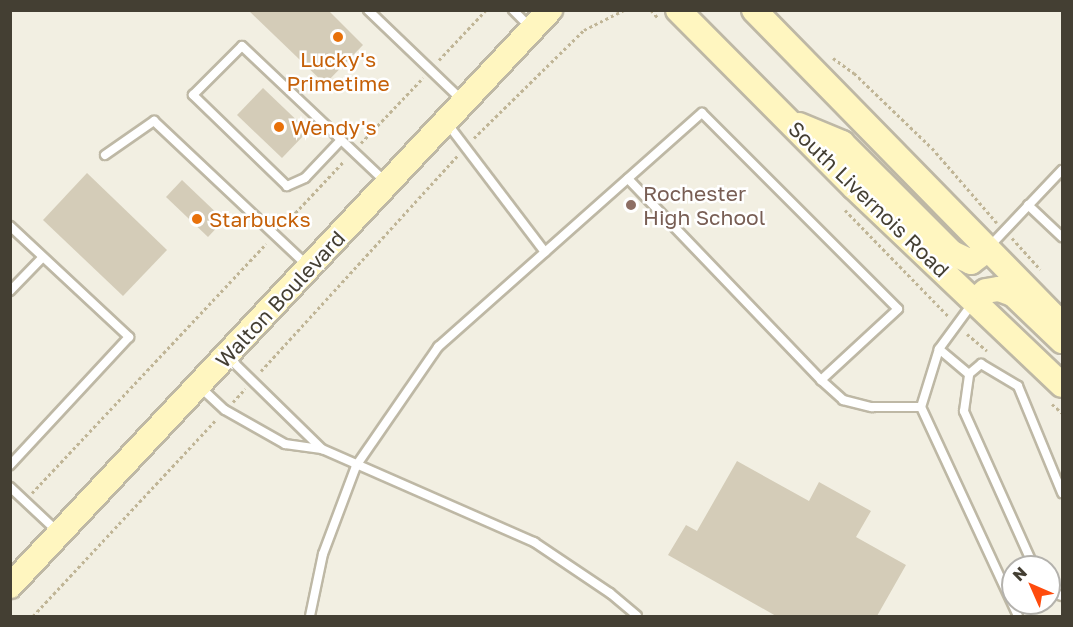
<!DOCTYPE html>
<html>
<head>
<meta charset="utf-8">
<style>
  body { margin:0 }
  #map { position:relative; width:1073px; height:627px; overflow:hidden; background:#f2efe2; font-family:"Golos Text",sans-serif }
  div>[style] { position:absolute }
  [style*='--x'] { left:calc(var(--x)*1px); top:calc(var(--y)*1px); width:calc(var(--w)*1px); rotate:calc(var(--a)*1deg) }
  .building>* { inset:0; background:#d4ccb8 }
  .path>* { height:3px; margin-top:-1.5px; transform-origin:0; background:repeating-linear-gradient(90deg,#c0b596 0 3px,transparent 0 6px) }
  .roads { filter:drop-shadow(2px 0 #beb8a5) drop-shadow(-2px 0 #beb8a5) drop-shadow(0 2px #beb8a5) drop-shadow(0 -2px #beb8a5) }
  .lane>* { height:8px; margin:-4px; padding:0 4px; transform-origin:4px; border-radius:4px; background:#fff }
  .secondary>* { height:24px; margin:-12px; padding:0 12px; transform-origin:12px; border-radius:12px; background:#fff6c0 }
  .dots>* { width:16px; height:16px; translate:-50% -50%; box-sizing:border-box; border:3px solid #fff; border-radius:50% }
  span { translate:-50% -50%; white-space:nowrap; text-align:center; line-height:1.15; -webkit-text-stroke:5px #fff; paint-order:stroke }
  .food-label { font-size:21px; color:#c56008 }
  .left { translate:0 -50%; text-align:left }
  .education-label { font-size:21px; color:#785e54 }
  .street-label { font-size:21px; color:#443f33 }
  .frame { position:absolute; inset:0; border:12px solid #443f33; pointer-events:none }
  .north { position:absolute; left:1001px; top:555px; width:60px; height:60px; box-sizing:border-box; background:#fff; border:2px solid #b4b2ad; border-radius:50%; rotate:315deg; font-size:16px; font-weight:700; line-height:24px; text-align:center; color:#443f33 }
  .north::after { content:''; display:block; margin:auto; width:21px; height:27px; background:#ff4b0d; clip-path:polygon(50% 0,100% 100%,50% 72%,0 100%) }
</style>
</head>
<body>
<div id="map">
  <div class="building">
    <i style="clip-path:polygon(248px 10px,328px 10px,363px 45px,325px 84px)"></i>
    <i style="clip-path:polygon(263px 88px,308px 131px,282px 158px,237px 115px)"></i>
    <i style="clip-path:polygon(87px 173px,167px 250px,123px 296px,43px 220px)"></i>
    <i style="clip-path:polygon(182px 180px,224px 220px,208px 237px,166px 197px)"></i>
    <i style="clip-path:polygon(737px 461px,809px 501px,819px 482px,871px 511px,856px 537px,906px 565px,877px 616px,776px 616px,668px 555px,686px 525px,697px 531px)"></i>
  </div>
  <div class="path">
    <i style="--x:651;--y:10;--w:11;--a:49"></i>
    <i style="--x:833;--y:58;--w:26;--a:36"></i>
    <i style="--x:854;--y:73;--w:108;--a:43.9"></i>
    <i style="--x:932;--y:148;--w:99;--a:49.1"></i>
    <i style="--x:439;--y:60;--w:69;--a:-46.8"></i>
    <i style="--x:474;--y:138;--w:154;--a:-44.5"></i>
    <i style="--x:584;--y:30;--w:45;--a:-26.6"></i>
    <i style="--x:361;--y:143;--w:90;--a:-46.4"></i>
    <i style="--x:845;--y:210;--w:149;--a:45.8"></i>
    <i style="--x:283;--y:226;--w:89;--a:-46.8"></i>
    <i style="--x:1012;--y:238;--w:42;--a:47.9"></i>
    <i style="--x:967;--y:334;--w:26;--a:40"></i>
    <i style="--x:261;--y:371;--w:291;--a:-47.6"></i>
    <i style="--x:233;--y:402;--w:18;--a:-47"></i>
    <i style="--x:1052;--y:404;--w:13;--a:42"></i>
    <i style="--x:32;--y:493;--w:342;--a:-46.8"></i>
    <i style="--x:33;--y:616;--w:268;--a:-47"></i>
  </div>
  <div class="roads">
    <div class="lane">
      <i style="--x:368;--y:10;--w:132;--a:43.8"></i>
      <i style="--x:513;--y:10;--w:24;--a:45"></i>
      <i style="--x:447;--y:123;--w:162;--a:52.8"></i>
      <i style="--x:341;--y:140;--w:52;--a:133.5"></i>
      <i style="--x:305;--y:178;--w:20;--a:156"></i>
      <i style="--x:287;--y:186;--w:131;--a:-135.9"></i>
      <i style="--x:193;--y:95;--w:69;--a:-45"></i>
      <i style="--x:242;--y:46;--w:198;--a:43.4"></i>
      <i style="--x:105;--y:155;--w:60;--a:-34.8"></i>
      <i style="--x:154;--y:121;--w:210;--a:43.3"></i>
      <i style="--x:1028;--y:205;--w:47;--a:43.3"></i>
      <i style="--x:10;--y:226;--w:163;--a:43"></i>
      <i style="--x:129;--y:337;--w:175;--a:132.9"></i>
      <i style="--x:989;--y:247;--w:106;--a:-46.5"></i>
      <i style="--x:10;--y:291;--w:47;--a:-45.9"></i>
      <i style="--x:972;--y:304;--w:56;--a:126.3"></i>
      <i style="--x:939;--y:349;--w:61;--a:107.2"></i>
      <i style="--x:921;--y:407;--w:230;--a:65.1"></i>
      <i style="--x:939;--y:349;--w:39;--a:40"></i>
      <i style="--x:228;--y:357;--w:132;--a:44.4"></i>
      <i style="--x:821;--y:380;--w:30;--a:42"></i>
      <i style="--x:843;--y:400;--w:30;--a:14"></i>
      <i style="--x:872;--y:407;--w:49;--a:0"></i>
      <i style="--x:199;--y:386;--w:35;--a:43"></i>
      <i style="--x:225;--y:410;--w:69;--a:29.5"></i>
      <i style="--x:285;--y:444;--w:37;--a:8"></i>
      <i style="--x:322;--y:449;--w:232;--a:23.7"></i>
      <i style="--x:534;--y:542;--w:92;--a:33.9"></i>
      <i style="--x:610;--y:593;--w:35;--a:40"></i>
      <i style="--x:10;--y:487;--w:66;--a:43.2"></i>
      <i style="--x:1034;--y:567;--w:171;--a:-114.2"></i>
      <i style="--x:964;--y:411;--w:37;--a:-82"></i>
      <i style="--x:969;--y:374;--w:16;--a:-40"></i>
      <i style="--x:981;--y:364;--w:43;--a:30.7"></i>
      <i style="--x:1018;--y:386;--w:116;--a:67.6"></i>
      <i style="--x:1049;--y:592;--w:14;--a:17"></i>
      <i style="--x:310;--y:616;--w:63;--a:-78.2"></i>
      <i style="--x:323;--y:554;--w:94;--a:-69.4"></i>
      <i style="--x:356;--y:466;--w:145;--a:-55.4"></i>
      <i style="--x:438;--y:347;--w:353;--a:-41.6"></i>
      <i style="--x:702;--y:113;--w:277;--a:45"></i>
      <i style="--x:898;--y:309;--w:105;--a:137.3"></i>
      <i style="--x:821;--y:380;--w:279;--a:-133.8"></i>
    </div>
    <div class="secondary">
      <i style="--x:678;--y:10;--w:250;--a:45.2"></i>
      <i style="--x:854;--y:187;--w:287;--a:43.6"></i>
      <i style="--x:754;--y:10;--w:440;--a:45.6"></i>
      <i style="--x:799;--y:125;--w:47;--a:22.7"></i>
      <i style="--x:842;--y:143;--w:156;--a:45"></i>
      <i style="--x:952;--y:253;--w:21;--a:25"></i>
      <i style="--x:971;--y:262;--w:20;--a:-37"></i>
      <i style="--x:975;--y:300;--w:14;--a:-39"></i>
      <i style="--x:986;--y:291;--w:13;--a:-9"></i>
      <i style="--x:999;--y:289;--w:15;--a:20"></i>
      <i style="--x:1013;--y:294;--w:68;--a:43.8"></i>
      <i style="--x:10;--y:586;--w:790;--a:-46.85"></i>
    </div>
  </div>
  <div class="dots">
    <i style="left:338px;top:37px;background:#e8710a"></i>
    <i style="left:279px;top:127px;background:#e8710a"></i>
    <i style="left:631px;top:205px;background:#8d6e63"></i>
    <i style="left:197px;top:219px;background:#e8710a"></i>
  </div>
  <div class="food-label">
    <span style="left:338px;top:71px">Lucky's<br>Primetime</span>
    <span class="left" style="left:291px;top:127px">Wendy's</span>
    <span class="left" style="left:209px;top:219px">Starbucks</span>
  </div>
  <div class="education-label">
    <span class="left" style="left:643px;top:205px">Rochester<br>High School</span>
  </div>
  <div class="street-label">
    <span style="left:869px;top:199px;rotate:44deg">South Livernois Road</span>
    <span style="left:280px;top:299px;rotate:-47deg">Walton Boulevard</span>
  </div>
  <div class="frame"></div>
  <div class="north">N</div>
</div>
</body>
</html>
